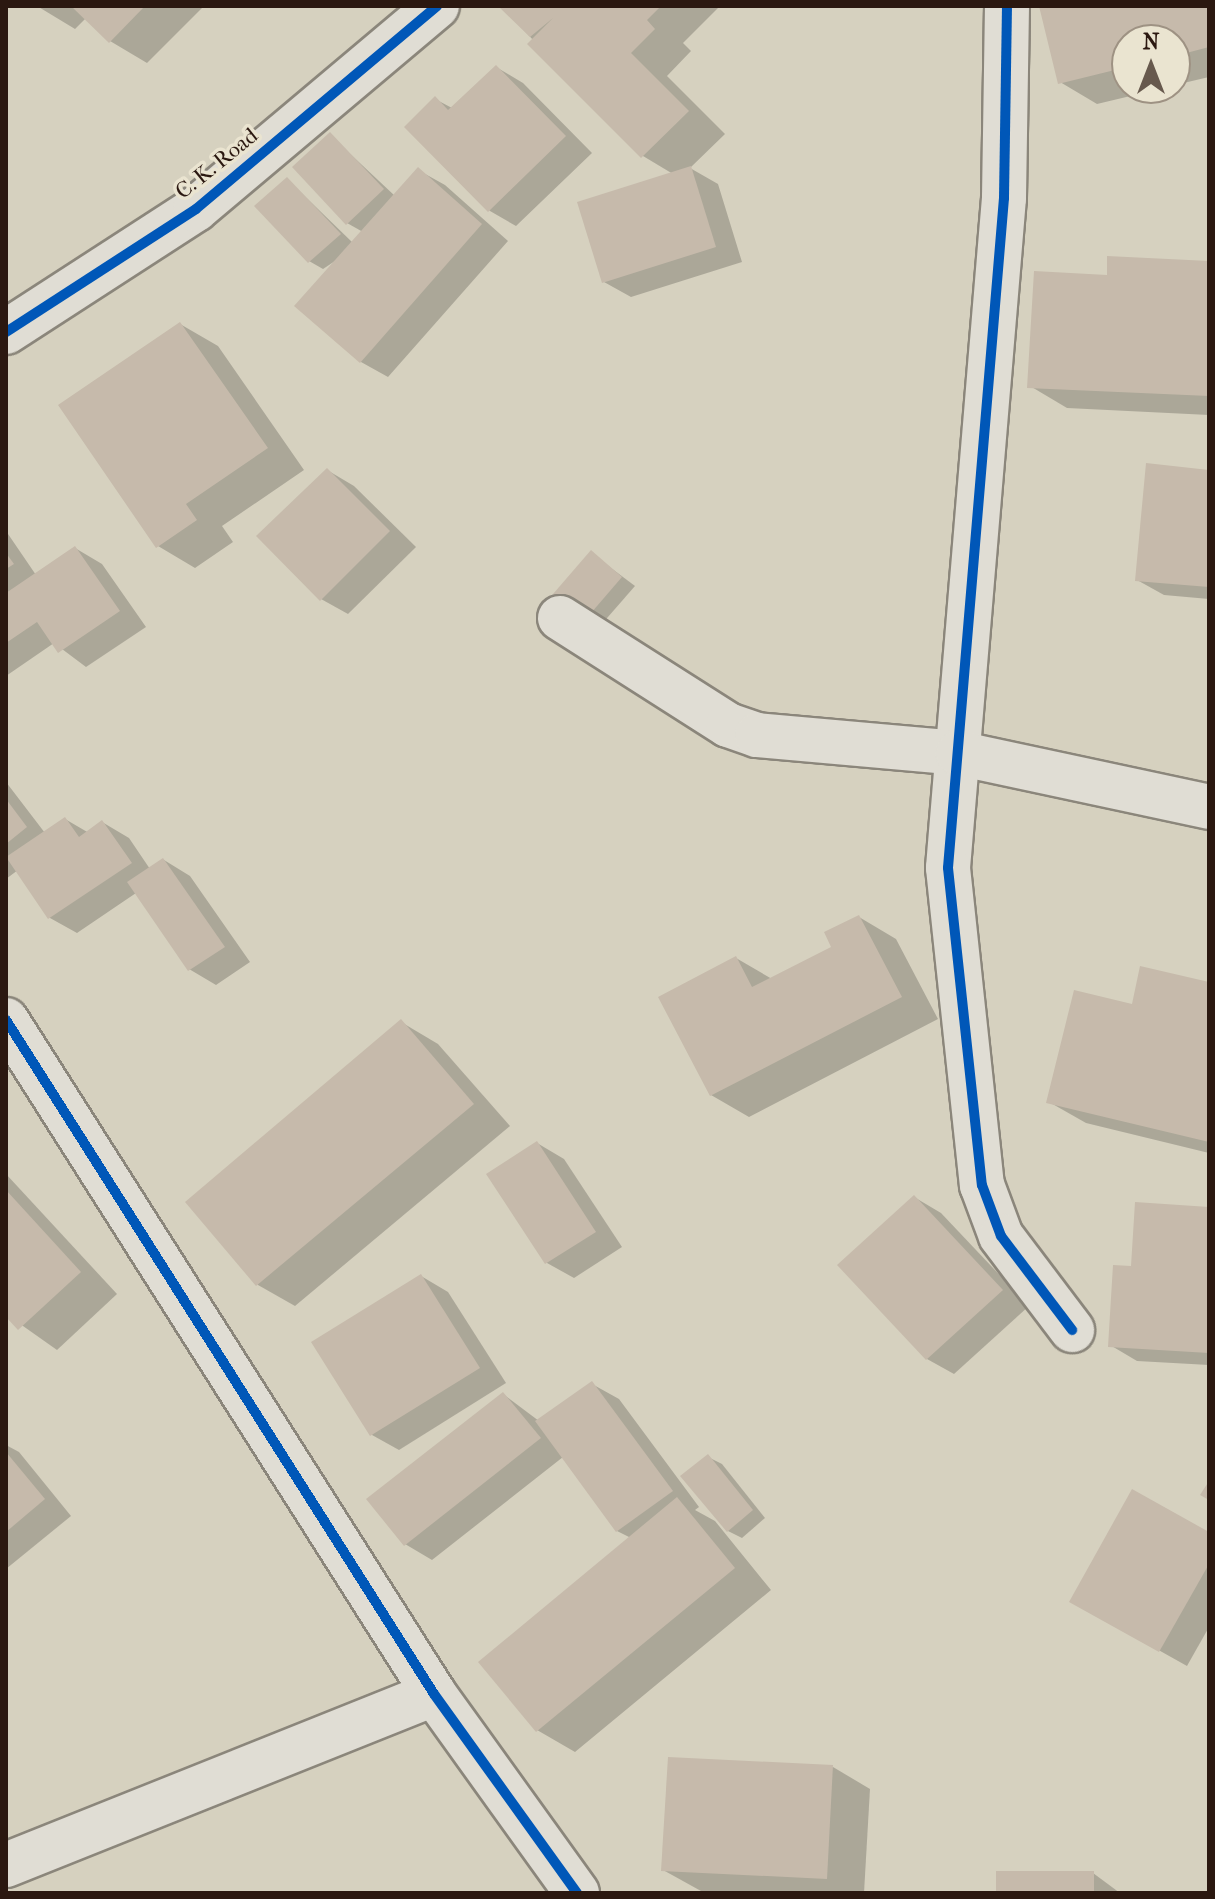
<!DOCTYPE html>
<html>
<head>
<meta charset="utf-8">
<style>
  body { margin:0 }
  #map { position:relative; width:1215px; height:1899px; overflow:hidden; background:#d6d1bf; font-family:"IM FELL French Canon",serif }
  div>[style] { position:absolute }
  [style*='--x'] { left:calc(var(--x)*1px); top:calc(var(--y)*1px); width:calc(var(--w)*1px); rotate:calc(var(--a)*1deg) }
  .shadow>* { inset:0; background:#0003 }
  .building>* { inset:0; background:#c6baab }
  .roads { filter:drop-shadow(2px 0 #8b867b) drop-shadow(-2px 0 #8b867b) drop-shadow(0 2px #8b867b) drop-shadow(0 -2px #8b867b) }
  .minor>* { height:44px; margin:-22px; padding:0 22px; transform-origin:22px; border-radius:22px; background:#e0ddd4 }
  .cycleway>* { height:10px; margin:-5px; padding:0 5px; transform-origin:5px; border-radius:5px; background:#0057b8 }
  span { translate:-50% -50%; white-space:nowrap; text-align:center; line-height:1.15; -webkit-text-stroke:7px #eae4d0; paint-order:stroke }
  .street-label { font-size:22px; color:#2b1810 }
  .frame { position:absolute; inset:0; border:8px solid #2b1810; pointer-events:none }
  .north { position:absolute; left:1111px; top:24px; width:80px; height:80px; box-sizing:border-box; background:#eae4d0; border:2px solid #9e9283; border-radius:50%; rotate:0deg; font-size:22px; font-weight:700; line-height:32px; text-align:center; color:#2b1810 }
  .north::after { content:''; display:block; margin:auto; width:28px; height:36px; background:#67594d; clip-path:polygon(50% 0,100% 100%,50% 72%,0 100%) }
</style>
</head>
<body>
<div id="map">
  <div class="shadow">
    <i style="clip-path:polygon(204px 6px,147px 63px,110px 41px,86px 18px,75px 29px,37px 6px)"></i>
    <i style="clip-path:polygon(501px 6px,720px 6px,683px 43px,691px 51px,667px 76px,725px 134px,690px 168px,718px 184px,742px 262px,631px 297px,604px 282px,673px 174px,643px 156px)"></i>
    <i style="clip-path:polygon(1041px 6px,1209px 6px,1209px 77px,1175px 85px,1175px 40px,1127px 40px,1127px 88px,1164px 88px,1097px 104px,1060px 82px)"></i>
    <i style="clip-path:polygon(496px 67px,523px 83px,592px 153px,516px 226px,490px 211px,407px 127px,435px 99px,452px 108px)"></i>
    <i style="clip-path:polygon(330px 135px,395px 196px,418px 170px,445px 185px,508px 241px,388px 377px,361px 362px,341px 257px,323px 269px,309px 261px,287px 179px,353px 243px,363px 232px,347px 223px)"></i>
    <i style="clip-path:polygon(1209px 263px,1209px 415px,1067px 408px,1030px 386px)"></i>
    <i style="clip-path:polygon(180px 324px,218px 346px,304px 470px,222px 526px,233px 542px,195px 568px,158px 546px)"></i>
    <i style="clip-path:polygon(327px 470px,354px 486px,416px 547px,348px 614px,321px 599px)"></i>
    <i style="clip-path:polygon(1209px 472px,1209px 599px,1164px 595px,1137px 580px)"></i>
    <i style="clip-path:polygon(6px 531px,36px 575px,75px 548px,102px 564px,146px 627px,86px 667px,54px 643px,6px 676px)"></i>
    <i style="clip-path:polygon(591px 553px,635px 586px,594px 633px,580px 625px)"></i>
    <i style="clip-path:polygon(6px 782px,45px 833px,65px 819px,89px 833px,102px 822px,129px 838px,150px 869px,164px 860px,190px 876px,250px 962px,216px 985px,189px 969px,136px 893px,77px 933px,50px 918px,18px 870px,6px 879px)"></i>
    <i style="clip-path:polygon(859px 917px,896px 939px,938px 1019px,749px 1117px,711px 1095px,736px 958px,772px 979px,834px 948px)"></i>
    <i style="clip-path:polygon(1209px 984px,1209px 1153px,1086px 1123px,1049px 1102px,1133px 1006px)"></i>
    <i style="clip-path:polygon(401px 1022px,438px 1044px,510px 1126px,295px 1306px,258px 1285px,187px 1202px)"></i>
    <i style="clip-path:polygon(537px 1143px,564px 1159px,622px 1247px,574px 1278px,547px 1263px)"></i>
    <i style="clip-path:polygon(6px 1174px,117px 1294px,57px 1350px,6px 1314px)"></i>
    <i style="clip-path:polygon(914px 1197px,941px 1213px,1029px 1306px,954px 1374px,927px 1359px)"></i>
    <i style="clip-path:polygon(1209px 1209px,1209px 1365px,1137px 1361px,1110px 1345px,1133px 1268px)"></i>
    <i style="clip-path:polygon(421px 1276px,448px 1292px,506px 1383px,399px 1450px,372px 1435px)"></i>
    <i style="clip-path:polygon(592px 1384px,619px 1399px,699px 1507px,695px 1510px,715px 1521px,771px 1590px,575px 1752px,537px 1730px,631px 1538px,617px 1531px,563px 1457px,432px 1560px,405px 1544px,503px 1394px,539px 1421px)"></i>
    <i style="clip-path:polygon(6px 1445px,19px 1452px,71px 1516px,6px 1569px)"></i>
    <i style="clip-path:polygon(708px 1457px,722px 1464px,765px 1518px,742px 1538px,728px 1531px)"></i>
    <i style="clip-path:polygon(1209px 1534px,1209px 1627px,1187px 1666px,1071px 1601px)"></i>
    <i style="clip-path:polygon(833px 1767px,870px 1789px,864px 1893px,701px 1891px,663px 1870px)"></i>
    <i style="clip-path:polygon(1093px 1873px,1120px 1893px,998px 1893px)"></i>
  </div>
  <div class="building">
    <i style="clip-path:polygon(71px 6px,145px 6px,109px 43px)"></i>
    <i style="clip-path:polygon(498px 6px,661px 6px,647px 20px,655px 29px,631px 53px,689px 111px,641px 158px,527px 44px,553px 18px,530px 37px)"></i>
    <i style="clip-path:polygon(1039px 6px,1209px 6px,1209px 47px,1175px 56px,1175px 40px,1127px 40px,1127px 67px,1058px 84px)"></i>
    <i style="clip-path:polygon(496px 65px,566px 136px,488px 212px,404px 127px,435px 96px,448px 110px)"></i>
    <i style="clip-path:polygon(330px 132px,384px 189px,346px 225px,292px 167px)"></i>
    <i style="clip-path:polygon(691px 166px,716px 247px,602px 283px,577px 202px)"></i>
    <i style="clip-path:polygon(418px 167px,482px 224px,360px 363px,294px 306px)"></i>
    <i style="clip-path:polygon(287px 177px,341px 234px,308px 263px,254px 206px)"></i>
    <i style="clip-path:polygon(1107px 256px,1209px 261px,1209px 396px,1027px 388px,1034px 271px,1107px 275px)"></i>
    <i style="clip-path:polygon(180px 322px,268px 448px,186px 504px,197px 520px,156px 548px,58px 405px)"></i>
    <i style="clip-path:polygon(1146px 463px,1209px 470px,1209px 587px,1135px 581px)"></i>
    <i style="clip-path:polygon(327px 468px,390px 531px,320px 601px,256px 536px)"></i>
    <i style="clip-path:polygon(75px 546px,120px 611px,58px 653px,37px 622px,6px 643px,6px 593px)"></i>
    <i style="clip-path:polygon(591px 550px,622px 577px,579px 627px,547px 601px)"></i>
    <i style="clip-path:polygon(6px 553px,14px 564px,6px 569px)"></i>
    <i style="clip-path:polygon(6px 799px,27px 827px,6px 844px)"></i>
    <i style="clip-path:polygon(65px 817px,79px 837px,102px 820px,132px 863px,48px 919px,6px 857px)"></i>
    <i style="clip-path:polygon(163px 858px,225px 947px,188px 971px,127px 882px)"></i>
    <i style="clip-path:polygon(859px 915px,902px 997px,710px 1096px,658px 997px,736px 956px,752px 987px,831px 947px,824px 932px)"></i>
    <i style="clip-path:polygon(1140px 966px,1209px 982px,1209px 1142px,1046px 1103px,1074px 990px,1132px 1004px)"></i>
    <i style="clip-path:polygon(401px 1019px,474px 1104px,256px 1286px,185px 1202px)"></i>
    <i style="clip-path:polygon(537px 1141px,596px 1232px,545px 1264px,486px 1174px)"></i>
    <i style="clip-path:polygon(6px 1190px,81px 1272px,18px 1330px,6px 1317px)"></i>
    <i style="clip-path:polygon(914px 1195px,1003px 1290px,926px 1360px,837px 1265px)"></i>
    <i style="clip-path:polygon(1135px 1202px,1209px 1207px,1209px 1353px,1108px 1347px,1113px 1265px,1131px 1266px)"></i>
    <i style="clip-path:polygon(421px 1274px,480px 1368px,370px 1436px,311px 1342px)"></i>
    <i style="clip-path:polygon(592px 1381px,673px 1491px,616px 1532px,535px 1421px)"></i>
    <i style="clip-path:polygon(503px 1392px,541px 1438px,404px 1546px,366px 1499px)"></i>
    <i style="clip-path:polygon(6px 1452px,45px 1499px,6px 1532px)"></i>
    <i style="clip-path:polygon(708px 1454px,753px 1510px,727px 1532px,680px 1476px)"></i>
    <i style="clip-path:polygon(1209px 1481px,1209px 1500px,1200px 1495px)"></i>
    <i style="clip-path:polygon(1132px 1489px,1209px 1532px,1209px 1564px,1159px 1652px,1069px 1602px)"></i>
    <i style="clip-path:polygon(677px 1497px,735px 1568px,536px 1732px,478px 1662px)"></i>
    <i style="clip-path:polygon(668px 1757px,833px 1765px,827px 1879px,661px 1871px)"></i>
    <i style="clip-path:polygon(996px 1871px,1094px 1871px,1094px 1893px,996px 1893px)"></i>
  </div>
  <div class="roads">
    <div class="minor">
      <i style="--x:1007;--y:6;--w:192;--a:90.9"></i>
      <i style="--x:1004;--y:198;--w:672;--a:94.78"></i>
      <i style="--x:948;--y:868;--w:319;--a:83.9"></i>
      <i style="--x:982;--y:1185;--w:54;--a:69.6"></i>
      <i style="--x:1001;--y:1236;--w:118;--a:52.9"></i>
      <i style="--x:6;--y:332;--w:226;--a:-32.9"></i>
      <i style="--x:196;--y:209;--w:315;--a:-40.1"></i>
      <i style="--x:560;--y:618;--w:199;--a:32.5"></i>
      <i style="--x:728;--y:725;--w:31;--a:19"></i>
      <i style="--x:757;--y:735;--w:202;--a:5.1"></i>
      <i style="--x:958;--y:753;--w:257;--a:12.1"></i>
      <i style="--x:6;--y:1020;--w:798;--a:57.58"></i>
      <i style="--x:434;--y:1694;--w:245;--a:54.3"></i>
      <i style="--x:6;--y:1865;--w:461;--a:-21.8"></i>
    </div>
  </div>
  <div class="cycleway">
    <i style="--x:1007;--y:6;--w:192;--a:90.9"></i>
    <i style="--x:1004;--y:198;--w:672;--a:94.78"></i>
    <i style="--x:948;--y:868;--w:319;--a:83.9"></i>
    <i style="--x:982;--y:1185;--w:54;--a:69.6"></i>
    <i style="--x:1001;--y:1236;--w:118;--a:52.9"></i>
    <i style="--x:6;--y:332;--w:226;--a:-32.9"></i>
    <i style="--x:196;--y:209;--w:315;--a:-40.1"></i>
    <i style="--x:6;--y:1020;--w:798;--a:57.58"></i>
    <i style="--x:434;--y:1694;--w:245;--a:54.3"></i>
  </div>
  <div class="street-label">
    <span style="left:217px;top:164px;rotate:-39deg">C. K. Road</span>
  </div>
  <div class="frame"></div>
  <div class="north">N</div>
</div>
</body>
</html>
